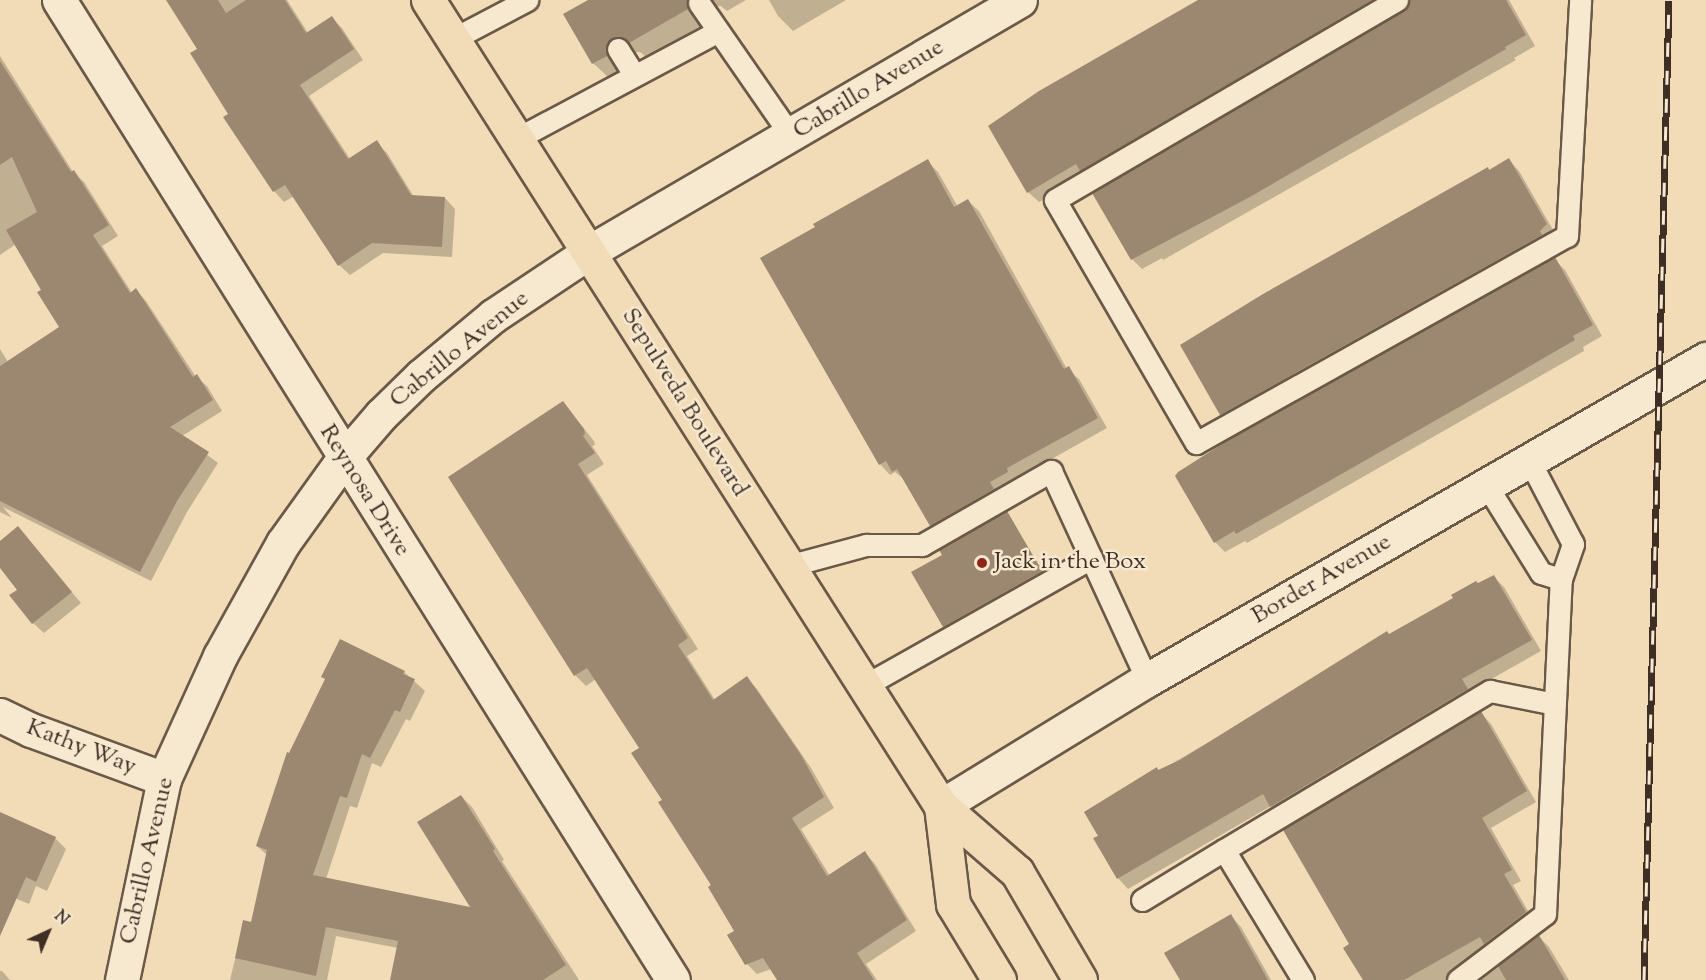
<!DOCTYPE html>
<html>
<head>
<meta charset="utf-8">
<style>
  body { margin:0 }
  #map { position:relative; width:1706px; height:980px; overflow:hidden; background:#f2dbb7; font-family:"Sorts Mill Goudy",serif }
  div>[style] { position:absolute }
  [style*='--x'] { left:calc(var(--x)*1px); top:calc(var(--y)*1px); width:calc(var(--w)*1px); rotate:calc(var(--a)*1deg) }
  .shadow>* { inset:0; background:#0003 }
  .building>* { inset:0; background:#9c8870 }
  .roads { filter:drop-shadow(2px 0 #6b5948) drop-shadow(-2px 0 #6b5948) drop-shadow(0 2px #6b5948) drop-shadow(0 -2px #6b5948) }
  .lane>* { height:21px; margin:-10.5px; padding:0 10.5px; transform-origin:10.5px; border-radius:10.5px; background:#f7e8d0 }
  .street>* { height:33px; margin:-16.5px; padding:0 16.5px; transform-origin:16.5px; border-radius:16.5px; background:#f7e8d0 }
  .secondary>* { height:33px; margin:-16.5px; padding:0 16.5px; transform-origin:16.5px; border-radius:16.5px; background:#f7e8d0 }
  .primary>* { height:33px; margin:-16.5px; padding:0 16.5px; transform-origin:16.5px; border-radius:16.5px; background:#f2dbb7 }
  .rail>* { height:7px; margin-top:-3.5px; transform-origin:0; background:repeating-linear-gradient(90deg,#f7e8d0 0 14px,#3e2e23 0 28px); box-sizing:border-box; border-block:2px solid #3e2e23 }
  .dots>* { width:16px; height:16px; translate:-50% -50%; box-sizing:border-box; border:3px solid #f7e8d0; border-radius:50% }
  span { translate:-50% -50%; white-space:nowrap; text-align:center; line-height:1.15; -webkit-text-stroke:5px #f7e8d0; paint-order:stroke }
  .street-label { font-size:24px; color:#3e2e23 }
  .poi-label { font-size:24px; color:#3e2e23 }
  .left { translate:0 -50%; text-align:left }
  .north { position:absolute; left:18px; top:902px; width:60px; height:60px; -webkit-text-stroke:4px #f7e8d0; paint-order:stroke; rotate:44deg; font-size:16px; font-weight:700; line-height:24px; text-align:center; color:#3e2e23 }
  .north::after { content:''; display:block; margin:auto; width:21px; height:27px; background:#3e2e23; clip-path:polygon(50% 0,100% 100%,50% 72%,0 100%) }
</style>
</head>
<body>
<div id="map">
  <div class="shadow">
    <i style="clip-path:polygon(168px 0,287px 0,308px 33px,332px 18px,342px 28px,363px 60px,309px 96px,350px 159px,376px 142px,387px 153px,414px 197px,445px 198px,455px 209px,452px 257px,383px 253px,350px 275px,339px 265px,294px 196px,284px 202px,274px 191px,230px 114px,199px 49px)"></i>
    <i style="clip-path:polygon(591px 0,746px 0,727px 11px,721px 6px,708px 7px,703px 25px,646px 57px,640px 52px,627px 53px,622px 71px,609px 78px,593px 63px)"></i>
    <i style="clip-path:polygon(769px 0,846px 0,793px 31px,778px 16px)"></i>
    <i style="clip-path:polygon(1210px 0,1400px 0,1039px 202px,1028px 192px)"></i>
    <i style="clip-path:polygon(1411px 0,1509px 0,1535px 46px,1514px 58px,1516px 60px,1163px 260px,1162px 258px,1142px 269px,1132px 259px,1405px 12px)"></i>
    <i style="clip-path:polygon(0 56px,73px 172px,84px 182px,118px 236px,102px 246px,132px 293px,136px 290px,146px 301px,196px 377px,207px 386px,222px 411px,182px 436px,218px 463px,187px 512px,151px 581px,3px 507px,12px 518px,0 512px,0 349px,8px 362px,62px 327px,16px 244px,0 255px)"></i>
    <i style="clip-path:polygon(1509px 160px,1519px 171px,1556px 235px,1232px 424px,1221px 414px,1490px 171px)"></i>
    <i style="clip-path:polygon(927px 161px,938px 172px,958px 207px,968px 201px,979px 211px,1067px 369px,1079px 379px,1107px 428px,1016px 479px,941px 535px,931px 525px,905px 480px,895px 472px,890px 475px,880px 464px)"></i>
    <i style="clip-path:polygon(1554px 259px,1565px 270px,1602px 336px,1583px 347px,1584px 351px,1247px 543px,1245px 541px,1225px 552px,1215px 542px)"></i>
    <i style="clip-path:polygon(563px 403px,594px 441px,595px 445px,592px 446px,604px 464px,587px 475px,698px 649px,687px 656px,715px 700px,747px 678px,757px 689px,811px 768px,834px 808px,801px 829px,830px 876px,865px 853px,875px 864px,916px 931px,866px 964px,877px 980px,779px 980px,771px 969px,757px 974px,747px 964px,736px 931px,664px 800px,641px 748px,596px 679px,586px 686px,575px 675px,450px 478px)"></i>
    <i style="clip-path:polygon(1006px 513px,1046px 576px,949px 631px,944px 626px)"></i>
    <i style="clip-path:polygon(18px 528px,81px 603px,44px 633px,33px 623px,19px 590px,0 566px,0 543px)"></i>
    <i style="clip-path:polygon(1494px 577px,1504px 587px,1541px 651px,1472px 690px,1282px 817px,1271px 806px,1128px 889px,1118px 878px,1095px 839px,1159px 771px)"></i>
    <i style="clip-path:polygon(404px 672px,425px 691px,410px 721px,406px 719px,381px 767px,372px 763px,357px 808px,350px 806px,326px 879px,473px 909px,461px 796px,472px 807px,504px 860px,502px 861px,579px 980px,391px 980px,398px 948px,336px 936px,327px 980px,230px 980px,244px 922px,252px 924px,267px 855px,257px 846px,290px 755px)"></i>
    <i style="clip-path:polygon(1481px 713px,1491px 724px,1536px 802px,1491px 828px,1521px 881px,1513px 885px,1535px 923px,1461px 980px,1364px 980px,1351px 945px)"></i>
    <i style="clip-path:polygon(0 814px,55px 838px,66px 849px,47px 891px,36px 886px,29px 904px,0 892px)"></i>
    <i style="clip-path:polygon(1231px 916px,1241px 927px,1271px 980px,1183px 980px)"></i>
    <i style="clip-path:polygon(1539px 937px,1549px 947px,1569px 980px,1481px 980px)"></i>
    <i style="clip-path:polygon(0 971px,2px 971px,10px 980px,0 980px)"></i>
  </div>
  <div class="building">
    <i style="clip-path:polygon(166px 0,218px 0,226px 13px,246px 0,285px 0,306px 33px,332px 16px,354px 49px,300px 85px,348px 159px,377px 140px,411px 195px,445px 197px,442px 247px,372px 243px,338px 266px,285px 185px,273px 192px,223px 117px,228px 114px,190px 53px,197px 49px)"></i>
    <i style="clip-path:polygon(588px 0,687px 0,688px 9px,629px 43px,624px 38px,612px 38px,607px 43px,607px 56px,592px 64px,563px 14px)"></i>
    <i style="clip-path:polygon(1198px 0,1372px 0,1080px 171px,1076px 164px,1027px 193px,988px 126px,1039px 91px)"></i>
    <i style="clip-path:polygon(1410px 0,1506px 0,1526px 35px,1505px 47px,1506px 49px,1248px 198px,1131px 260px,1092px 193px,1403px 11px)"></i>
    <i style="clip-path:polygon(0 61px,71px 172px,74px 170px,109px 225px,93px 235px,130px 293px,136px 288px,193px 377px,197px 374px,213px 400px,170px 427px,209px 452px,177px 501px,140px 572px,0 501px,0 366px,59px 327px,37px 292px,41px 290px,6px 230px,37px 212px,12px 157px,0 165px)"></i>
    <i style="clip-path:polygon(1509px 158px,1547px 224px,1540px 231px,1542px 235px,1220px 415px,1180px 345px,1263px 294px,1488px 167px,1489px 170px)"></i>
    <i style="clip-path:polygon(928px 159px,954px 207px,968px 199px,1064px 369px,1069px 366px,1098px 418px,1007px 468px,1008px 472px,990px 482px,994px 489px,930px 526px,897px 469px,892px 472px,886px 461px,879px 465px,760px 258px,815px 227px,813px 224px)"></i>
    <i style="clip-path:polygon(1555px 257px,1593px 325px,1573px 336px,1575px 340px,1482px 394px,1236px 534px,1234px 531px,1214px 543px,1175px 476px,1178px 472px,1233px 437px)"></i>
    <i style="clip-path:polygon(563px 401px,584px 429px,585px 434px,583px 436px,595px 453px,578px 464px,688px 638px,678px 645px,713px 700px,747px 676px,801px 755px,824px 797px,792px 818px,827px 876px,865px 851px,907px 920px,857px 953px,874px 980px,777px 980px,763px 958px,745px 965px,727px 935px,734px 931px,708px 887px,711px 885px,658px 802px,662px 800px,631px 753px,639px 748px,587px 668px,574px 676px,448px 477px)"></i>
    <i style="clip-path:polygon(1007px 511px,1042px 571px,943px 627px,911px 572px,942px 555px,939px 550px)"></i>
    <i style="clip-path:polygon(18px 526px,72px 592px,32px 624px,9px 595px,17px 590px,0 568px,0 541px)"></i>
    <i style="clip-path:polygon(1494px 575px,1532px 640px,1462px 679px,1468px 689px,1270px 807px,1263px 794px,1117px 879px,1093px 838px,1098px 836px,1084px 812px,1157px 767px,1158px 770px,1180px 760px,1387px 631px,1389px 634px,1453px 598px,1451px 595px,1476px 581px,1478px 583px)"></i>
    <i style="clip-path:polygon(340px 639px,405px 671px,403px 674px,415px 679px,400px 712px,395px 710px,370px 758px,362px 754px,347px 798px,340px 796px,313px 875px,470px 907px,417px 822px,461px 795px,495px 849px,493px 851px,566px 965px,543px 980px,390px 980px,398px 941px,326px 927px,316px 976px,235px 958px,243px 920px,251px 922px,267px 850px,256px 846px,287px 752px,289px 753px,325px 679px,321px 677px)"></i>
    <i style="clip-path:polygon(1481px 711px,1527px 791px,1482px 818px,1512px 870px,1504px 874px,1526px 912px,1484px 944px,1480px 937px,1404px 980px,1363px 980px,1343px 948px,1349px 944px,1283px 830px)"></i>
    <i style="clip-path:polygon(0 812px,56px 837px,36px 882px,26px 877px,0 936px)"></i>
    <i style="clip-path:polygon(1231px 914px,1268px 980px,1180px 980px,1164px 953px)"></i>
    <i style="clip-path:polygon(1539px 935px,1565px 980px,1506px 980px,1498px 966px)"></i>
  </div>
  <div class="roads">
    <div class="lane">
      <i style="--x:1397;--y:0;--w:396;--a:149.7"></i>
      <i style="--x:1055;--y:200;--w:281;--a:59.9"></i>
      <i style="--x:1196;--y:443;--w:425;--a:-29.2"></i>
      <i style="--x:1567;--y:236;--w:236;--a:-86.8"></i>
      <i style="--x:699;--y:3;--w:162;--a:55.3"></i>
      <i style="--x:453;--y:39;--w:84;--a:-27.8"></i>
      <i style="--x:618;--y:49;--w:31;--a:58"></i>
      <i style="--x:516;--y:139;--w:229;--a:-28.1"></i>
      <i style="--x:1487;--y:486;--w:102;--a:58.2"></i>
      <i style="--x:1541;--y:573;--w:21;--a:17"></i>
      <i style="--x:788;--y:566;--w:81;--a:-15.1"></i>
      <i style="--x:866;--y:545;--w:56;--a:0"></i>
      <i style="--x:922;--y:545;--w:149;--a:-29.8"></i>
      <i style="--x:1051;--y:471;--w:230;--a:65.3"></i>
      <i style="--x:864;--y:686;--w:261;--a:-29.4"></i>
      <i style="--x:1224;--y:850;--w:310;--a:-30.9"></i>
      <i style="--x:1490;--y:691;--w:66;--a:11.3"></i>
      <i style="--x:1142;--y:900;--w:96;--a:-31.4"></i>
      <i style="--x:1224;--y:850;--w:152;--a:58.7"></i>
      <i style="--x:1458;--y:980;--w:109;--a:-37.2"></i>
      <i style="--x:1545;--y:914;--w:335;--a:-87.3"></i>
      <i style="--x:1561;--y:579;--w:37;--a:-71"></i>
      <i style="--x:1573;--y:544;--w:95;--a:-117.6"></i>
    </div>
    <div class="street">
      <i style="--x:59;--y:0;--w:1156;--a:57.93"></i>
      <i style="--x:0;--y:715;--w:34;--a:26"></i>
      <i style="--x:31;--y:730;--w:142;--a:20.2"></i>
      <i style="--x:941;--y:806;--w:241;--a:-31.5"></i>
      <i style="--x:1147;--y:680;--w:645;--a:-29.87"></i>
    </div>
    <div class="secondary">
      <i style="--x:122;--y:980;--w:205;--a:-78.2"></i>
      <i style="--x:164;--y:779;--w:135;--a:-65.5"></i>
      <i style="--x:220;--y:656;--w:129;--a:-60.9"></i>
      <i style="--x:283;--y:543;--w:105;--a:-54.3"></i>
      <i style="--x:344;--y:458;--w:57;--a:-49.3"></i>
      <i style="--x:381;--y:415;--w:56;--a:-44.3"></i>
      <i style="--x:421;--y:376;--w:94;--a:-39.8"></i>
      <i style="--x:493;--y:316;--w:115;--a:-33.7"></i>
      <i style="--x:589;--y:252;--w:499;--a:-30.3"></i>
    </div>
    <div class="primary">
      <i style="--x:428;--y:0;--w:955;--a:57.52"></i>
      <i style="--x:941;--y:806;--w:101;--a:41"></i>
      <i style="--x:1017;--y:872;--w:125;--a:59.7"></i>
      <i style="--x:941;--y:806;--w:99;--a:83"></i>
      <i style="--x:953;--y:904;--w:89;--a:58.8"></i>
    </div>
  </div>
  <div class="rail">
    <i style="--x:1644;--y:980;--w:980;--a:-88.54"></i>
  </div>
  <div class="dots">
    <i style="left:982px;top:563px;background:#8f2418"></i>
  </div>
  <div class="street-label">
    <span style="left:869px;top:90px;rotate:-31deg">Cabrillo Avenue</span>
    <span style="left:460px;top:350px;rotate:-39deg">Cabrillo Avenue</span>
    <span style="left:684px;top:403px;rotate:58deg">Sepulveda Boulevard</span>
    <span style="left:364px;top:491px;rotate:58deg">Reynosa Drive</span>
    <span style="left:1322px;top:580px;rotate:-30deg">Border Avenue</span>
    <span style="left:81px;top:748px;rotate:21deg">Kathy Way</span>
    <span style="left:148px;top:861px;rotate:-77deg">Cabrillo Avenue</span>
  </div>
  <div class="poi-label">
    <span class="left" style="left:994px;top:563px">Jack in the Box</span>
  </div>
  <div class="north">N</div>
</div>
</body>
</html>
